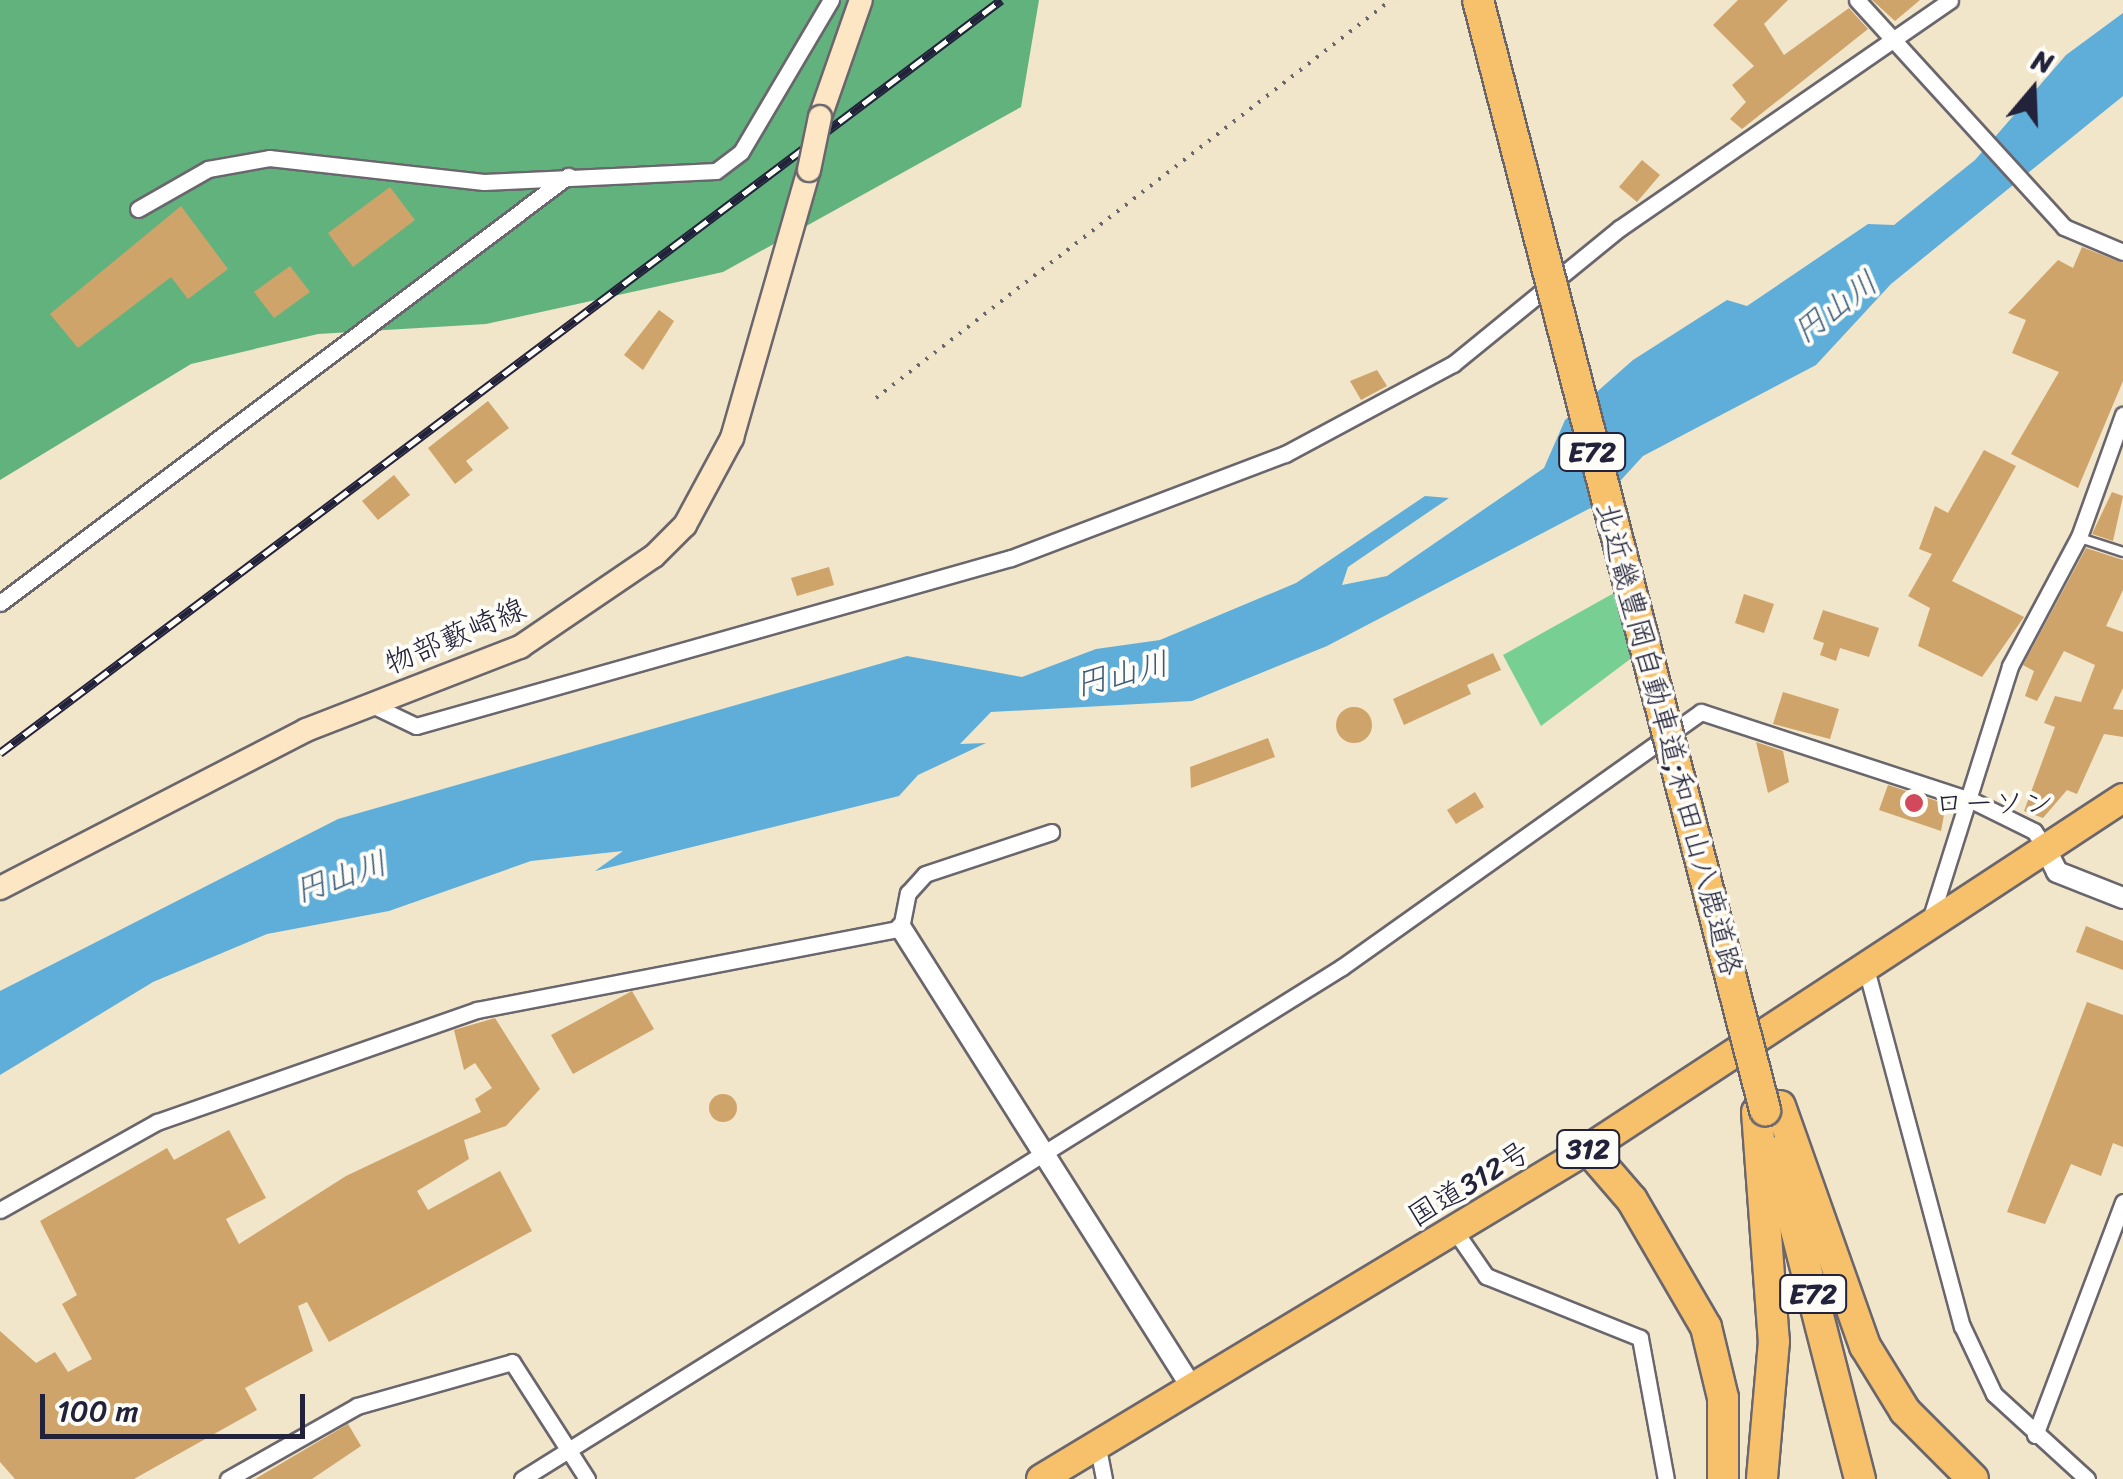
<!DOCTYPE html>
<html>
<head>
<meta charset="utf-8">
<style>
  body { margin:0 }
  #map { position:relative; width:2123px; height:1479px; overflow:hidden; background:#f1e5ca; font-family:Sriracha,"Klee One",sans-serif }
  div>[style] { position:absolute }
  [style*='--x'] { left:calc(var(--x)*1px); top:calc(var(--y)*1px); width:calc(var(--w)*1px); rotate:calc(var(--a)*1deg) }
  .green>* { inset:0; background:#78cf94 }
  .forest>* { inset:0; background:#62b27e }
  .water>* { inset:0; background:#5faed9 }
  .building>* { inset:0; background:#cfa46b }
  .round { border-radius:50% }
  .path>* { height:4px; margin-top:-2px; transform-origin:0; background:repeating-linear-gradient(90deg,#6a666d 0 2.5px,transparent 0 10.5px) }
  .roads { filter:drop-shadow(2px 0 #6a666d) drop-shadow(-2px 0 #6a666d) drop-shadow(0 2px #6a666d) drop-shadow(0 -2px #6a666d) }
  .service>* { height:8px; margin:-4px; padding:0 4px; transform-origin:4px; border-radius:4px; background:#fff }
  .minor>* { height:15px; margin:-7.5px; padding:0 7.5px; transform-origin:7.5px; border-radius:7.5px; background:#fff }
  .tertiary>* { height:20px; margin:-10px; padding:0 10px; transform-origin:10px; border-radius:10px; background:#fff }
  .secondary>* { height:22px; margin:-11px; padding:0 11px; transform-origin:11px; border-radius:11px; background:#fce6c4 }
  .trunk>* { height:28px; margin:-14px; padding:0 14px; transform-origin:14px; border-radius:14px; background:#f7c06b }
  .motorway>* { height:30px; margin:-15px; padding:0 15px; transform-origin:15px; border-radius:15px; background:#f7c06b }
  .rail>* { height:9px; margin-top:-4.5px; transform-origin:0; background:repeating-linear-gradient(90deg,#fdfcf7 0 15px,#22223b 0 30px); box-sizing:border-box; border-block:2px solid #22223b }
  .bridges { filter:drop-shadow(2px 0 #6a666d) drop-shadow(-2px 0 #6a666d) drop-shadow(0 2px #6a666d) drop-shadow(0 -2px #6a666d) }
  .secondary-bridge>* { height:22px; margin:-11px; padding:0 11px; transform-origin:11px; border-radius:11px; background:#fce6c4 }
  .motorway-bridge>* { height:30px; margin:-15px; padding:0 15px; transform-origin:15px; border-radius:15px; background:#f7c06b }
  .dots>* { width:28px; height:28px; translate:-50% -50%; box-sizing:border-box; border:5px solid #fdfcf7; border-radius:50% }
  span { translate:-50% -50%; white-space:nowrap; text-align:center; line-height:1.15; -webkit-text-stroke:8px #fdfcf7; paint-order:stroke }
  .shield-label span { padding:2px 8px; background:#fdfcf7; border:2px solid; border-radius:8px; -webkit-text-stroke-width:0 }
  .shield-label { font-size:28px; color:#22223b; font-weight:700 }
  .street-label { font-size:30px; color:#22223b }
  .poi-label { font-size:30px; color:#22223b }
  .left { translate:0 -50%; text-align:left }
  .water-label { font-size:32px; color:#3a5a7a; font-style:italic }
  .north { position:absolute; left:1983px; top:40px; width:100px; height:100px; -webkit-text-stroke:8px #fdfcf7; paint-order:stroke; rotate:19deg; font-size:28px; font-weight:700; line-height:40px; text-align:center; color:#22223b }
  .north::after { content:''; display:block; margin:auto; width:35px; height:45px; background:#22223b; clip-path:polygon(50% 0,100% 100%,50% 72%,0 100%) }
  .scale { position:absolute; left:40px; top:1394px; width:265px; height:45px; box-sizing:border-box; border:5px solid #22223b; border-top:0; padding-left:12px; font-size:30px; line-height:35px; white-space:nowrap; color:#22223b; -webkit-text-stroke:8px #fdfcf7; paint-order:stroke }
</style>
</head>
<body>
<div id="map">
  <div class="green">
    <i style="clip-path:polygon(1623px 588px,1641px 651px,1541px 726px,1503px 655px)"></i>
  </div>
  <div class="forest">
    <i style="clip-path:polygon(0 0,1039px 0,1021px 107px,723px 272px,486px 324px,318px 334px,191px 364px,0 480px)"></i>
  </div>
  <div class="water">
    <i style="clip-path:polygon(2123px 13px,2123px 96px,1891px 284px,1816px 365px,1643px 456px,1600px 503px,1327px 646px,1192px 701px,991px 712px,960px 744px,986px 743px,918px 775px,899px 796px,595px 871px,623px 851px,531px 861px,389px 911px,267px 934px,153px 982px,0 1075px,0 991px,338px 819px,907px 656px,1022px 677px,1096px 649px,1160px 640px,1296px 583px,1425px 496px,1449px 498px,1348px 567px,1342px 585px,1387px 576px,1544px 468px,1565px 420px,1633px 360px,1727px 300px,1747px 306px,1868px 224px,1894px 225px,1975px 160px,2066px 55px)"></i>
  </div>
  <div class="building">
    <i style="clip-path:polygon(1738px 0,1788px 0,1764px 24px,1784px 55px,1849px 8px,1868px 29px,1742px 129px,1730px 119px,1746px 102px,1732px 85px,1754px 66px,1713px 25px)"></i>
    <i style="clip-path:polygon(1872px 0,1920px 0,1895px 21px)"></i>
    <i style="clip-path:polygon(1642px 160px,1660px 175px,1637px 202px,1619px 187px)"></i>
    <i style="clip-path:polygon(390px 187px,415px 220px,353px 267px,328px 233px)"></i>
    <i style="clip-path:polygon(181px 206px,228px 269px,188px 299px,171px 277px,78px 348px,50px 314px)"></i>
    <i style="clip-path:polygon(2082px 247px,2123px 263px,2123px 381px,2078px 488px,2011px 454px,2059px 372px,2012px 353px,2026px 320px,2008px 313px,2058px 260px,2073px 268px)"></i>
    <i style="clip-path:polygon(290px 266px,310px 292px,274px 318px,254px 292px)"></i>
    <i style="clip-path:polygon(659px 310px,674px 321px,643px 370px,624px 355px)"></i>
    <i style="clip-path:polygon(1377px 370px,1387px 386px,1361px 400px,1350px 381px)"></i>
    <i style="clip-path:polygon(488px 401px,509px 428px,466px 461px,473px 470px,455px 484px,428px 448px)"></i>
    <i style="clip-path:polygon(1984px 450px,2016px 466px,1952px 581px,2024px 617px,1982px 677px,1918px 646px,1930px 608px,1908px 596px,1932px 554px,1919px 549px,1935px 506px,1948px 513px)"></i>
    <i style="clip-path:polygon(394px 475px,410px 495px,378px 520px,362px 501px)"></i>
    <i style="clip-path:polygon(2112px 492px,2123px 496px,2113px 541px,2092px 534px)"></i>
    <i style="clip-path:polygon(2086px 548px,2123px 560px,2123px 590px,2106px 626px,2123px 632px,2123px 688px,2113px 709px,2123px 710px,2123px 737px,2104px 734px,2077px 794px,2067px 790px,2043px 818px,2024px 811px,2055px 727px,2044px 723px,2055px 696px,2081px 702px,2095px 665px,2064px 651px,2037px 701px,2025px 696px,2034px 671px,2023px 665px)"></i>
    <i style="clip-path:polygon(829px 567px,834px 585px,797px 596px,791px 578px)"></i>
    <i style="clip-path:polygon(1744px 594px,1774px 604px,1764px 633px,1735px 623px)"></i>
    <i style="clip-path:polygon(1823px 610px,1879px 628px,1869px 657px,1840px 648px,1836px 661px,1820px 655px,1824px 643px,1813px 639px)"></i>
    <i style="clip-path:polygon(1493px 653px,1501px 670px,1467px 685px,1471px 694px,1404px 725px,1393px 699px)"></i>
    <i style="clip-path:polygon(1783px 692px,1839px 709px,1830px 739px,1773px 724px)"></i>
    <i class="round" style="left:1336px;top:707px;width:36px;height:36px"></i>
    <i style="clip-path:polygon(1268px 738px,1275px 757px,1191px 788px,1190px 767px)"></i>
    <i style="clip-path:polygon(1756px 742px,1783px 751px,1789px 782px,1768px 793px)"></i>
    <i style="clip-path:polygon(1888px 785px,1946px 804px,1941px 831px,1879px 810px)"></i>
    <i style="clip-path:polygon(1475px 792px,1484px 807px,1456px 824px,1447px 810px)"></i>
    <i style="clip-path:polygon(2086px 926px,2123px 941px,2123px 970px,2076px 952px)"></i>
    <i style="clip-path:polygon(632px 991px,654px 1029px,573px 1074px,551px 1035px)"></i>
    <i style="clip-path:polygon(2087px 1002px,2123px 1015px,2123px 1147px,2113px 1143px,2101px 1176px,2071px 1164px,2045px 1224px,2007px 1212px)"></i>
    <i style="clip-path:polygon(495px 1018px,540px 1089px,506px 1126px,464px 1140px,469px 1159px,417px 1191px,428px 1210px,500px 1171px,532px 1231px,329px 1342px,307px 1302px,298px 1306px,313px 1351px,245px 1388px,257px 1410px,134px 1479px,15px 1479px,0 1462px,0 1331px,36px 1363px,55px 1352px,68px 1372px,92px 1359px,62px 1304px,77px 1295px,40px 1221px,167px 1148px,174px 1160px,229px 1130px,266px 1198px,226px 1219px,239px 1244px,346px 1176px,481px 1112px,475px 1099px,492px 1088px,475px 1063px,464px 1070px,454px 1030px)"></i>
    <i class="round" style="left:709px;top:1094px;width:28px;height:28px"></i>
    <i style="clip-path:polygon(348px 1424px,361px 1446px,312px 1479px,255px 1479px)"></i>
  </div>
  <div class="path">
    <i style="--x:876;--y:398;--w:651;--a:-37.7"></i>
  </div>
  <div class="roads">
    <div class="service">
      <i style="--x:2080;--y:538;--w:45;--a:18"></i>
    </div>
    <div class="minor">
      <i style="--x:1857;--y:0;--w:307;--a:47.6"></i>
      <i style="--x:2064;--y:227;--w:64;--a:23"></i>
      <i style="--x:138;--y:209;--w:81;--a:-29.7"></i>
      <i style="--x:208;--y:169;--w:62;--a:-10.2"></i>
      <i style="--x:269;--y:158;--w:216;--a:6.4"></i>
      <i style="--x:484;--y:182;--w:232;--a:-2.7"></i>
      <i style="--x:716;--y:171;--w:31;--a:-37"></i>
      <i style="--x:741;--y:152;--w:177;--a:-59.4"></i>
      <i style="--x:0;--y:603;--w:711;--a:-36.93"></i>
      <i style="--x:370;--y:704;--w:51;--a:25.6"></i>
      <i style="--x:416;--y:726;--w:618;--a:-15.77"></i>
      <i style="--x:1011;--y:558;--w:293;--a:-20.8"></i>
      <i style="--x:1285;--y:454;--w:191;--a:-28.2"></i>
      <i style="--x:1453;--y:364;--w:215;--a:-39.2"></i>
      <i style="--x:1620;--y:228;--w:401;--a:-34.6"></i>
      <i style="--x:1930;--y:920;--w:266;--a:-72.5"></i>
      <i style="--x:2010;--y:666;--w:146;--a:-61.9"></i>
      <i style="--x:2079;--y:537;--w:130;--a:-70.2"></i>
      <i style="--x:1865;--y:965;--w:374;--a:75"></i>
      <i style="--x:1962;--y:1326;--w:75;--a:64.8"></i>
      <i style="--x:1994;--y:1394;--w:126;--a:42.4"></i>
      <i style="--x:0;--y:1210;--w:180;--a:-29.3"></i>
      <i style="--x:157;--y:1122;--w:339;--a:-19.3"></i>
      <i style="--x:477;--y:1010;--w:432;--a:-10.9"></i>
      <i style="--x:901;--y:928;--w:36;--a:-79"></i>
      <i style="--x:908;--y:893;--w:25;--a:-48"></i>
      <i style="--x:925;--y:874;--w:133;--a:-18.4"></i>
      <i style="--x:1455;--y:1231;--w:55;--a:55.4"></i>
      <i style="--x:1486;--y:1276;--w:166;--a:21.9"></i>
      <i style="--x:1640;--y:1338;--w:143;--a:79.6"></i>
      <i style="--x:2035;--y:1435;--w:249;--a:-69.3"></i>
      <i style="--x:1097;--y:1443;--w:37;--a:79"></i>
      <i style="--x:228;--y:1479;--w:148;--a:-29.5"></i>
      <i style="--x:357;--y:1406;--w:161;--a:-15.8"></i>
      <i style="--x:512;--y:1362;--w:139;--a:57.3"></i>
      <i style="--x:522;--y:1479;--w:967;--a:-31.98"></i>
      <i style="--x:1342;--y:967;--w:440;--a:-35.4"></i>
      <i style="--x:1701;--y:712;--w:284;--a:18.1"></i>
      <i style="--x:1971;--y:800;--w:70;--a:26.2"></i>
      <i style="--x:2034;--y:831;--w:18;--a:56"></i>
    </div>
    <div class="tertiary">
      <i style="--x:2044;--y:846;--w:29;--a:63"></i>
      <i style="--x:2057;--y:872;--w:71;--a:21.5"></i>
      <i style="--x:901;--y:928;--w:538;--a:57.67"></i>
    </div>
    <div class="secondary">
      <i style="--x:820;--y:117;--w:124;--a:-70.7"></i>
      <i style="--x:0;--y:888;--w:344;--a:-27.3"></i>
      <i style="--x:306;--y:730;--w:230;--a:-21.2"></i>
      <i style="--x:520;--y:647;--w:162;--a:-34.2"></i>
      <i style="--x:654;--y:556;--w:44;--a:-45"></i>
      <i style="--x:685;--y:525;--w:99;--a:-61.6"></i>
      <i style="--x:732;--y:438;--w:279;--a:-74"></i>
    </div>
    <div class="trunk">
      <i style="--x:1041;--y:1479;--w:639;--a:-31.1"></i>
      <i style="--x:1588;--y:1149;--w:640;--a:-33.27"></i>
    </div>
    <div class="motorway">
      <i style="--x:1780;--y:1106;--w:255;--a:70.5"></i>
      <i style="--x:1865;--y:1346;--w:76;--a:58.4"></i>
      <i style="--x:1905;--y:1411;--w:96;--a:45"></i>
      <i style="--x:1757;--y:1112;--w:230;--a:85.8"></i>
      <i style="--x:1774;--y:1341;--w:139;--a:95"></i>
      <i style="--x:1588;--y:1149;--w:67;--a:49.2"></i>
      <i style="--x:1632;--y:1200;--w:147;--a:59.8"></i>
      <i style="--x:1706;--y:1327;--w:73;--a:76.5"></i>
      <i style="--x:1723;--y:1398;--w:81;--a:90"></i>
      <i style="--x:1776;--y:1152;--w:338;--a:75.6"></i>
    </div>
  </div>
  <div class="rail">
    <i style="--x:0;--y:753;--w:1253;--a:-36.95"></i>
  </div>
  <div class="bridges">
    <div class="secondary-bridge">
      <i style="--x:809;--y:170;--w:54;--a:-78.3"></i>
    </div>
    <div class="motorway-bridge">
      <i style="--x:1478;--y:0;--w:1147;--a:75.5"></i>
    </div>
  </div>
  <div class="dots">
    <i style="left:1914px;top:803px;background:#d1495b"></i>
  </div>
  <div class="shield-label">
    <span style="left:1592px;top:452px">E72</span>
    <span style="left:1588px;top:1149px">312</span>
    <span style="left:1813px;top:1294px">E72</span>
  </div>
  <div class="street-label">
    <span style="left:455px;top:636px;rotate:-23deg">物部藪崎線</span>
    <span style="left:1669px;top:739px;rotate:75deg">北近畿豊岡自動車道;和田山八鹿道路</span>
    <span style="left:1469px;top:1184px;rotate:-31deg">国道312号</span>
  </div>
  <div class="poi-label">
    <span class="left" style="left:1934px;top:803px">ローソン</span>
  </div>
  <div class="water-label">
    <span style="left:1836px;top:308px;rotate:-37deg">円山川</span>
    <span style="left:1122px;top:675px;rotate:-14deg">円山川</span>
    <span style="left:341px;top:878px;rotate:-19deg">円山川</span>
  </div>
  <div class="north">N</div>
  <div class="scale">100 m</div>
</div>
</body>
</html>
